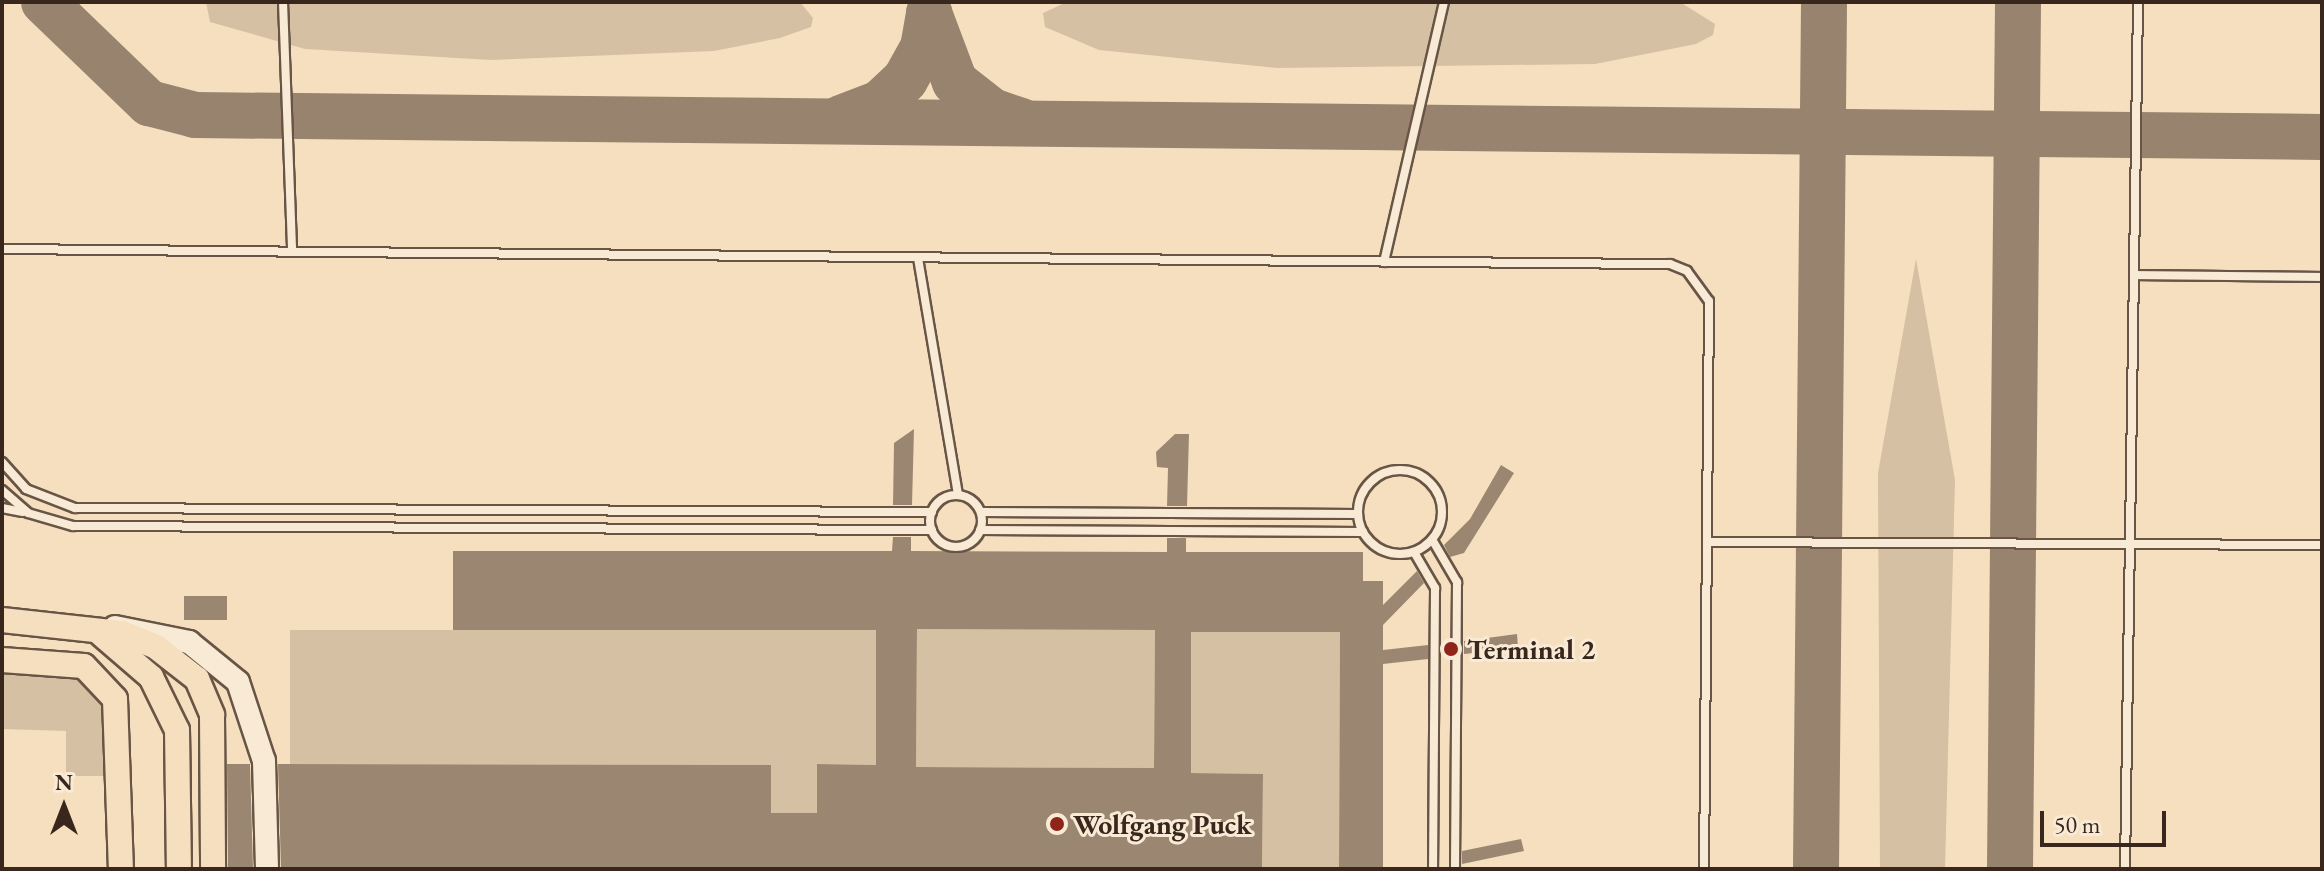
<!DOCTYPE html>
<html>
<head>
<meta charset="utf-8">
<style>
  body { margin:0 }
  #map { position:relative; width:2324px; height:871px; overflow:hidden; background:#f5dfbe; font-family:"EB Garamond",serif }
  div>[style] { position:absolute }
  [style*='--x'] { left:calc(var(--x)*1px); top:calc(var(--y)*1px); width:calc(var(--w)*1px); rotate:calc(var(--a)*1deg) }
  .green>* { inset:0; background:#d5c0a3 }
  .taxiway>* { height:46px; margin:-23px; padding:0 23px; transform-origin:23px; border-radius:23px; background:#97836e }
  .building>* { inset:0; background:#9b8771 }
  .roads { filter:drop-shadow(2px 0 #685546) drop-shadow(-2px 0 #685546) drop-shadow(0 2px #685546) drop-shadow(0 -2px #685546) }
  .service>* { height:8px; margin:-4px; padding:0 4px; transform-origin:4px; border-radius:4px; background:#f8ead5 }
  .service>.ring { margin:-4px; padding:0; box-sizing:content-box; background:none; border:8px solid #f8ead5; border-radius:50% }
  .secondary>* { height:22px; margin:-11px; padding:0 11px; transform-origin:11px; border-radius:11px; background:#f8ead5 }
  .primary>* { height:24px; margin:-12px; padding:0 12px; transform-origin:12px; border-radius:12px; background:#f5dfbe }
  .dots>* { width:22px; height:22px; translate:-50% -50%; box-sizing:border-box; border:4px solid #f8ead5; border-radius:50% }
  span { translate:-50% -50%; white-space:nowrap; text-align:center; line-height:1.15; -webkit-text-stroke:6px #f8ead5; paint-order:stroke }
  .poi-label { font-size:28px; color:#39271e; font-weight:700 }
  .left { translate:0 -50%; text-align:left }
  .frame { position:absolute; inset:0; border:4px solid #39271e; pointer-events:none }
  .north { position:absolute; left:24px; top:767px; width:80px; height:80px; -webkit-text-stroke:6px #f8ead5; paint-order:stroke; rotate:0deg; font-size:22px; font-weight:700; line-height:32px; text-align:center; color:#39271e }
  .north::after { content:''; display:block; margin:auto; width:28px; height:36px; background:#39271e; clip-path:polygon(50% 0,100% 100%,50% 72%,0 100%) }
  .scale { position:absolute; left:2040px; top:811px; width:126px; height:36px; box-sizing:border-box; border:4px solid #39271e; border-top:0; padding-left:10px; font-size:24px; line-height:28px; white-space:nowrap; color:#39271e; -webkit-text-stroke:6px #f8ead5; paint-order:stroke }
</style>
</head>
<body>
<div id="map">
  <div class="green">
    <i style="clip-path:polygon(206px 2px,800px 2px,813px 18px,811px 27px,780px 38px,714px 51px,491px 60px,305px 49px,210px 22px)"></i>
    <i style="clip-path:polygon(1067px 2px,1680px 2px,1715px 24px,1713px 35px,1696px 44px,1595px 64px,1277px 68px,1099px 50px,1045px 27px,1043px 13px)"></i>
    <i style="clip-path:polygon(1916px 259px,1955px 480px,1945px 869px,1880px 869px,1878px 473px)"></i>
    <i style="clip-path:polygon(917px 629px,1155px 630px,1154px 768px,916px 767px)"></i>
    <i style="clip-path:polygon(290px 630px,876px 630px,876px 765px,817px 764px,817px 813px,771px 813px,770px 765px,290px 764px)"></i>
    <i style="clip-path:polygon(1191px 632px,1340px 632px,1339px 869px,1262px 869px,1263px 774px,1191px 773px)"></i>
    <i style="clip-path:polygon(2px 665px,71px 669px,106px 705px,106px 776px,66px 776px,66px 731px,2px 729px)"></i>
  </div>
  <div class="taxiway">
    <i style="--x:44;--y:2;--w:146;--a:43.9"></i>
    <i style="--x:149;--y:103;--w:48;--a:14.6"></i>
    <i style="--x:195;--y:115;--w:2127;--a:0.59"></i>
    <i style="--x:841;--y:118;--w:42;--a:-21"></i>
    <i style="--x:880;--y:103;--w:34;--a:-43"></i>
    <i style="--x:905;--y:80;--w:37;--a:-61"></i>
    <i style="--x:923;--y:48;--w:36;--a:-80"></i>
    <i style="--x:929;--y:13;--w:74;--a:69.4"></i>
    <i style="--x:955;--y:82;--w:47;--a:38.1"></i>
    <i style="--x:992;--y:111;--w:31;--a:19"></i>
    <i style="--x:1816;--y:869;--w:867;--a:-89.47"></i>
    <i style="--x:2010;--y:869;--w:867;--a:-89.47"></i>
  </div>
  <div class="building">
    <i style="clip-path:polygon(914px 429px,912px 505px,893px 505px,894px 443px)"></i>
    <i style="clip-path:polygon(1175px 434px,1189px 434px,1187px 506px,1167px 506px,1168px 468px,1157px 467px,1156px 452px)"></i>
    <i style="clip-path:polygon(1501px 465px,1514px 473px,1464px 553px,1450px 557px,1444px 545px,1470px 519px)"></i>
    <i style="clip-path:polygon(evenodd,893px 537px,911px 537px,911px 551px,1167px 552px,1167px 538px,1186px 538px,1186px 552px,1363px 552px,1363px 581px,1383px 581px,1383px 605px,1417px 571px,1424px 583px,1383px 625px,1383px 650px,1428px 645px,1428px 659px,1383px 664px,1383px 869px,1339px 869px,1340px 632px,1191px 632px,1191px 773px,1263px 774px,1262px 869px,281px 869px,278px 764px,771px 765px,771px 813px,817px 813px,817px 764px,876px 765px,876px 630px,453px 630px,453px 551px,892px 551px,893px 537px,917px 629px,1155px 630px,1154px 768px,916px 767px,917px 629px)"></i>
    <i style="clip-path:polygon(184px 596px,227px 596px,227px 620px,184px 620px)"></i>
    <i style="clip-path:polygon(1517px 634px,1518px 648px,1464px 654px,1464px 641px)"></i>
    <i style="clip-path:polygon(227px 764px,250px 764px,253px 869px,228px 869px)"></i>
    <i style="clip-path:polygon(1521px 839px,1524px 851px,1462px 864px,1462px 851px)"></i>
  </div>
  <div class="roads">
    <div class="service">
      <i style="--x:283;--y:2;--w:250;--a:87.9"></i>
      <i style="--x:2;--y:249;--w:1668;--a:0.52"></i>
      <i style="--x:1670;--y:264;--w:18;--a:22"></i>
      <i style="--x:1687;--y:271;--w:37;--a:54"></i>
      <i style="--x:1709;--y:301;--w:568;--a:90.5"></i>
      <i style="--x:918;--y:258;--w:240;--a:80.4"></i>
      <i style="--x:1384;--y:262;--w:267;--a:-77"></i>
      <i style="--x:2134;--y:275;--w:188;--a:0.6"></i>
      <i style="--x:2;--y:462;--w:36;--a:48"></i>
      <i style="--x:26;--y:489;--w:53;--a:21.2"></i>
      <i style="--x:75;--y:508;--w:857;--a:0.27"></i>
      <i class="ring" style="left:1358px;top:470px;width:76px;height:76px"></i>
      <i style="--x:2;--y:490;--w:35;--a:41"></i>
      <i style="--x:28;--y:513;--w:47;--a:16.1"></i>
      <i style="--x:73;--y:526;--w:859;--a:0.27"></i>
      <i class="ring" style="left:930px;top:495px;width:44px;height:44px"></i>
      <i style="--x:2;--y:508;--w:21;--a:11"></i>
      <i style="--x:981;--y:512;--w:377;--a:0.3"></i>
      <i style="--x:980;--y:530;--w:383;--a:0.3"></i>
      <i style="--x:1433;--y:541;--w:48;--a:59.7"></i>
      <i style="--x:1457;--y:582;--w:287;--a:90.4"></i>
      <i style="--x:1707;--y:542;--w:615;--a:0.28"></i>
      <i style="--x:1414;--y:552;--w:42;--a:59.7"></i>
      <i style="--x:1435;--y:588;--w:281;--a:90.4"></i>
      <i style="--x:2125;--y:869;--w:867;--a:-89.14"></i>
    </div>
    <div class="secondary">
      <i style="--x:115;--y:627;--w:76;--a:11.5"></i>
      <i style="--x:189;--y:642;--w:63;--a:39.2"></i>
      <i style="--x:238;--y:682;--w:83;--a:71.8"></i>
      <i style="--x:264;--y:761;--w:108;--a:88.4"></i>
    </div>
    <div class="primary">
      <i style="--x:2;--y:620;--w:121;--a:6.2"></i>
      <i style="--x:122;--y:633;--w:37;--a:22"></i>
      <i style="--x:156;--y:647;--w:52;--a:38"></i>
      <i style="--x:197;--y:679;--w:39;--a:67"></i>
      <i style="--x:212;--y:715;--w:154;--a:89.6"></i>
      <i style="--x:102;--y:635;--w:65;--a:40.6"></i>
      <i style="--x:151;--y:677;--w:59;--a:63.9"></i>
      <i style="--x:177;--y:730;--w:139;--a:89.2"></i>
      <i style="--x:2;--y:660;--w:82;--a:4.2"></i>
      <i style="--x:84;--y:666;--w:45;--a:46.8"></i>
      <i style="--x:115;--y:699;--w:170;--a:88"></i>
    </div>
  </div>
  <div class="dots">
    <i style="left:1451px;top:649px;background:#8f2418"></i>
    <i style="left:1057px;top:824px;background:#8f2418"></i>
  </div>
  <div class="poi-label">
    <span class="left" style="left:1467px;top:649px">Terminal 2</span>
    <span class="left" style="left:1073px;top:824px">Wolfgang Puck</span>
  </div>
  <div class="frame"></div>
  <div class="north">N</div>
  <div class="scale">50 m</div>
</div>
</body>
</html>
